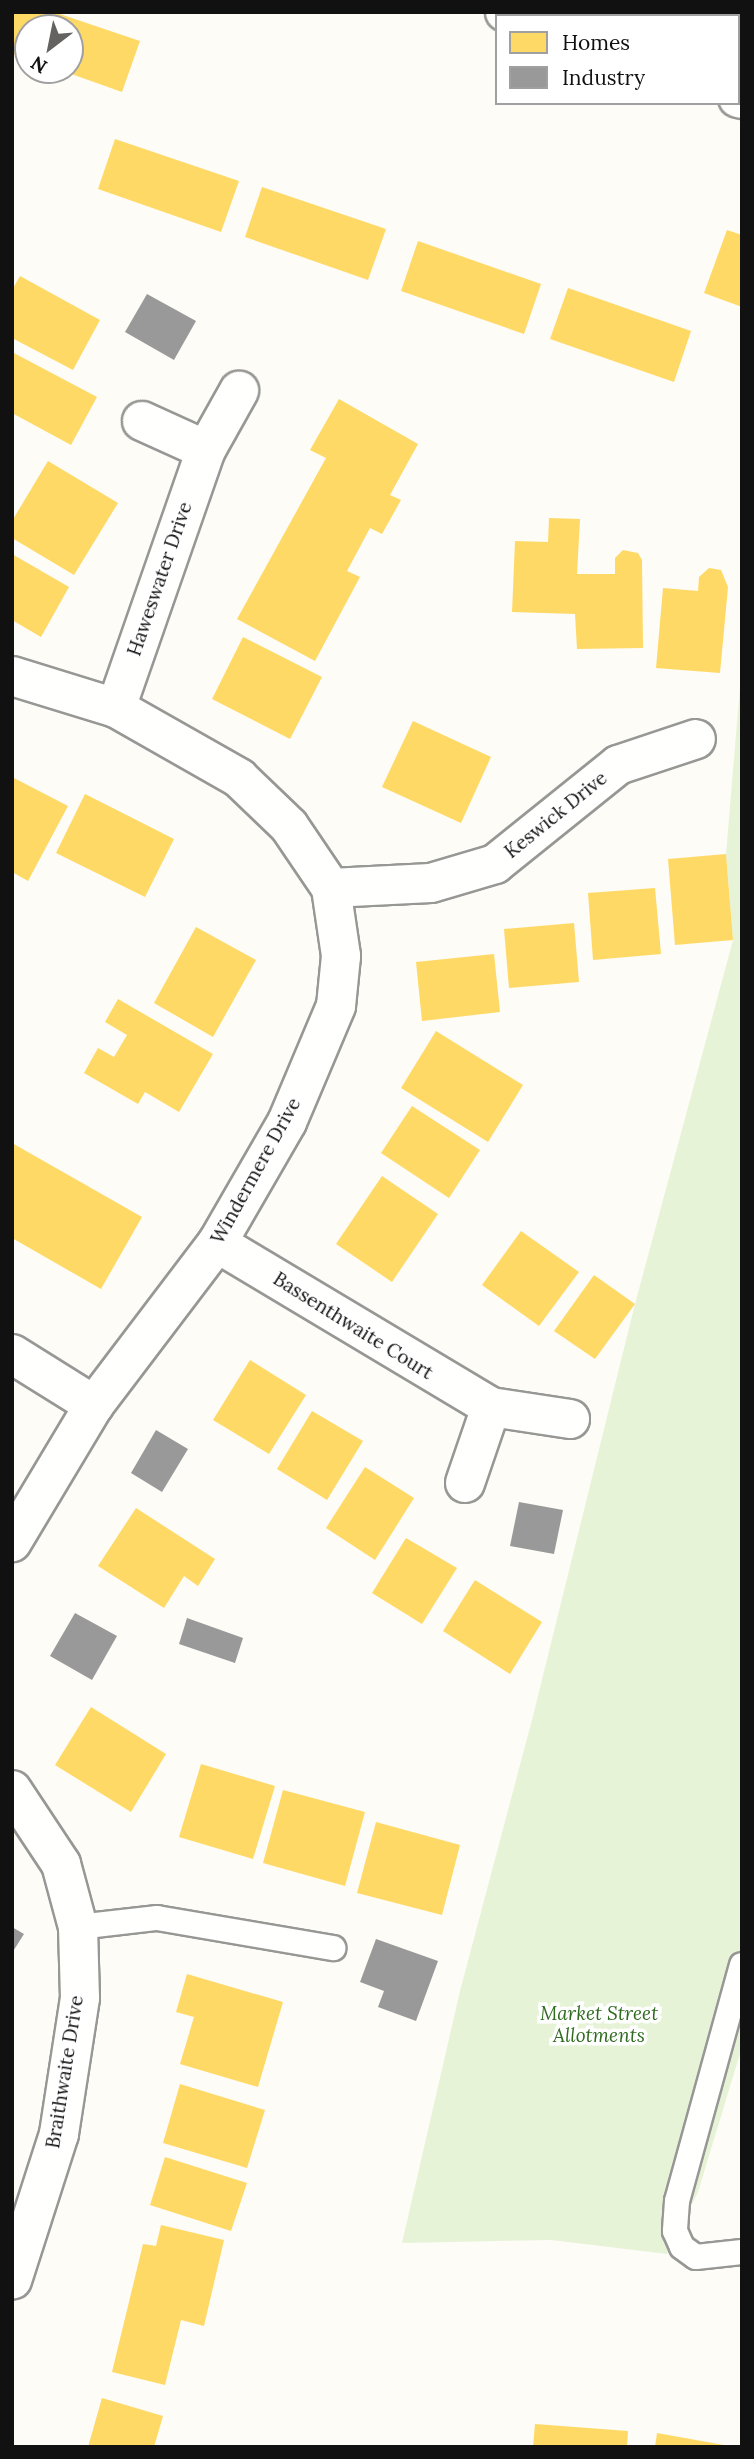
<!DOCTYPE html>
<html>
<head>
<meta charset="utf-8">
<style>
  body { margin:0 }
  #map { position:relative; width:754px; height:2459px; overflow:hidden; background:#fdfcf7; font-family:Lora,serif }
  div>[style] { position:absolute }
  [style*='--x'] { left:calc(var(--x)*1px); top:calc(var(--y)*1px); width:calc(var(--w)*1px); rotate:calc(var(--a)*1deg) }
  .green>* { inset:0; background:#e7f3d7 }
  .homes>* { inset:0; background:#ffd966 }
  .industry>* { inset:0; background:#999 }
  .roads { filter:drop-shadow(2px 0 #979795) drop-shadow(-2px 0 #979795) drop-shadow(0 2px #979795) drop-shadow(0 -2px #979795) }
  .service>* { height:24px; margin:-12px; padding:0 12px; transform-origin:12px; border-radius:12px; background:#fffffe }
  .minor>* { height:38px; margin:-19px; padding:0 19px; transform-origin:19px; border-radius:19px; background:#fffffe }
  span { translate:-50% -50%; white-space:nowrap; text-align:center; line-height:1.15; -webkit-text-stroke:7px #fff; paint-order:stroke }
  .street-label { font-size:19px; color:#111 }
  .park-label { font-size:19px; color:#2f6b1f; font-style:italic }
  .frame { position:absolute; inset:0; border:14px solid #111; pointer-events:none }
  .legend { position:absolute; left:495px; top:14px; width:245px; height:91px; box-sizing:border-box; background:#fff; border:2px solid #a0a0a0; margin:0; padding:9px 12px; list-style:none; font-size:21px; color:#111 }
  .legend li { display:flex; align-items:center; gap:14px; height:35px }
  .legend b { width:35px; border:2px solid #a0a0a0 }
  .north { position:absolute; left:14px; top:14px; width:70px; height:70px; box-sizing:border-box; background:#fff; border:2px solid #a0a0a0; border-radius:50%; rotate:212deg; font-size:19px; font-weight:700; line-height:28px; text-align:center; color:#111 }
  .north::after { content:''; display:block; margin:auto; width:24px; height:32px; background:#646362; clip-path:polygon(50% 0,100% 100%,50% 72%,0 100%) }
</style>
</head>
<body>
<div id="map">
  <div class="green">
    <i style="clip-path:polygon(742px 663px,742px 2047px,698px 2192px,667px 2254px,551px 2240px,402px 2243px,460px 1991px,533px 1716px,635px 1304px,733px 940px,726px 854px)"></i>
  </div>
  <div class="homes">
    <i style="clip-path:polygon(12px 12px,54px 12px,140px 41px,122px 92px,60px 70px,70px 70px,70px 28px,28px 28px,28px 59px,12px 54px)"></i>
    <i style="clip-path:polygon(115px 139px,239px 181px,221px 232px,98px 189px)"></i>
    <i style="clip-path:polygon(262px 187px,386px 229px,368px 280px,245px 237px)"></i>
    <i style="clip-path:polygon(727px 230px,742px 235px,742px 307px,704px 293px)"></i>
    <i style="clip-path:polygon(418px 241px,541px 284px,524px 334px,401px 291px)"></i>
    <i style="clip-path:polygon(20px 276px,100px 320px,73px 370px,12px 338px,12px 290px)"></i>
    <i style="clip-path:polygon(568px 288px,691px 331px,674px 382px,550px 339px)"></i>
    <i style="clip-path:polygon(12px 352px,97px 397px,71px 445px,12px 413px)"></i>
    <i style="clip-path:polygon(339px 399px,418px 444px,390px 495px,401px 500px,382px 534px,370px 528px,347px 571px,360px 577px,315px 661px,237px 619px,326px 458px,310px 450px)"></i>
    <i style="clip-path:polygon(48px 461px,118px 503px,74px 575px,12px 538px,12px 521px)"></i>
    <i style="clip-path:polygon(549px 518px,580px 519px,577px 574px,615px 574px,615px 558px,623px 550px,638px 553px,642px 560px,643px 648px,577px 649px,575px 614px,512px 612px,515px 541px,548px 542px)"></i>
    <i style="clip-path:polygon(12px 554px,69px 587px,41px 637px,12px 620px)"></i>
    <i style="clip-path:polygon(709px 568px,721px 570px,728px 587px,720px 673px,656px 668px,663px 588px,698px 591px,699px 577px)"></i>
    <i style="clip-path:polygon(243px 637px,322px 677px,290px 739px,212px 699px)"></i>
    <i style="clip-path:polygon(413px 721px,491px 757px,461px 823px,382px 787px)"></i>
    <i style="clip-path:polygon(12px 777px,68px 806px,28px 881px,12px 872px)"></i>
    <i style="clip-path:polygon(85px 794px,174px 839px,145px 897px,56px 853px)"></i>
    <i style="clip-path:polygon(726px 854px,733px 940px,675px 945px,668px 859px)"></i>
    <i style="clip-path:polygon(655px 888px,661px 954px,593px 960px,588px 893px)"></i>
    <i style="clip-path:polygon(574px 923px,579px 982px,509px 988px,504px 929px)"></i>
    <i style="clip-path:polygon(196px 927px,256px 960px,213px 1037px,154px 1003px)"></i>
    <i style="clip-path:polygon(494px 954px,500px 1012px,422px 1021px,416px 962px)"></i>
    <i style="clip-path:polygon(118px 999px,213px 1054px,179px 1112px,145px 1092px,138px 1104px,84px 1073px,98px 1048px,114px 1057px,127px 1035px,105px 1022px)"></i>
    <i style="clip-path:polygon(436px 1031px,523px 1085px,488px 1142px,401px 1088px)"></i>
    <i style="clip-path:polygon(412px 1106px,480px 1150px,449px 1198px,381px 1153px)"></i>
    <i style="clip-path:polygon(12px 1143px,142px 1217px,101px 1289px,12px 1238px)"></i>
    <i style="clip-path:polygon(382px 1176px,438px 1214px,392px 1282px,336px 1244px)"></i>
    <i style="clip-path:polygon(521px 1231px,579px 1272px,539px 1326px,482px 1285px)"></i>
    <i style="clip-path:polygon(594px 1275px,635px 1304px,595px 1359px,554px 1331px)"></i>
    <i style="clip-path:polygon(250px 1360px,306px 1395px,269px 1454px,213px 1420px)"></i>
    <i style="clip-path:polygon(312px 1411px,363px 1441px,327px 1500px,277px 1469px)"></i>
    <i style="clip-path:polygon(365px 1467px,414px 1498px,375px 1560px,326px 1528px)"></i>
    <i style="clip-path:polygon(136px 1508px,215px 1559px,198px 1586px,184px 1576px,164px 1608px,98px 1566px)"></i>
    <i style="clip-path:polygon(406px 1538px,457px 1568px,422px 1624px,372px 1593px)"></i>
    <i style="clip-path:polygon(475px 1580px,542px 1622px,510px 1674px,443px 1631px)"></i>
    <i style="clip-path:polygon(91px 1707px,166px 1754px,131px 1812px,55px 1765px)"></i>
    <i style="clip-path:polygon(201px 1764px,275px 1786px,253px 1859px,179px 1837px)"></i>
    <i style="clip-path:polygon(283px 1790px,365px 1812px,345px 1886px,263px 1863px)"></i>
    <i style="clip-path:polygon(376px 1822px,460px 1845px,442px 1915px,357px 1893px)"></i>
    <i style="clip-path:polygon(187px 1974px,283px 2002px,258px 2087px,180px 2064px,194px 2017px,176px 2012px)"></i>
    <i style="clip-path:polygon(180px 2084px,265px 2110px,247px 2168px,163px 2143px)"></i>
    <i style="clip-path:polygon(165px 2157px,247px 2183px,231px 2231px,150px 2205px)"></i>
    <i style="clip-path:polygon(161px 2225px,224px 2240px,204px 2326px,181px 2320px,165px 2385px,112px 2372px,143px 2244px,156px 2246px)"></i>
    <i style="clip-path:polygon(102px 2398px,163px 2416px,154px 2447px,88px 2447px)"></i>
    <i style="clip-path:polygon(535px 2424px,628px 2431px,627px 2447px,533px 2447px)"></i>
    <i style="clip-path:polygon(657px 2433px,724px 2445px,724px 2447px,655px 2447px)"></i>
  </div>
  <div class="industry">
    <i style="clip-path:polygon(147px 294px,196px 321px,174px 360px,125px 332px)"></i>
    <i style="clip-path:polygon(156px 1430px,188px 1449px,162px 1492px,131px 1473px)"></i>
    <i style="clip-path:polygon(519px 1502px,563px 1510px,554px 1554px,510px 1546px)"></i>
    <i style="clip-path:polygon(75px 1613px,117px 1636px,92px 1680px,50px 1656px)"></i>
    <i style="clip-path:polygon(187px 1618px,243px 1638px,235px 1663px,179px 1644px)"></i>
    <i style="clip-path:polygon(12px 1927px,24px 1934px,12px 1953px)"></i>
    <i style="clip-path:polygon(376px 1939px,438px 1961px,416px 2021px,378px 2007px,384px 1991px,360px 1982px)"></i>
  </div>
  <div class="roads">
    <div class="service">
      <i style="--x:78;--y:1927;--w:80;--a:-6.5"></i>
      <i style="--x:157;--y:1918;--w:179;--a:9.7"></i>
      <i style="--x:742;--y:1965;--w:245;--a:105.4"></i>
      <i style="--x:677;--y:2201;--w:30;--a:94"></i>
      <i style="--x:675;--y:2231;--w:17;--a:66"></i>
      <i style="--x:682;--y:2247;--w:17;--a:36"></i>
      <i style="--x:696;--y:2257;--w:46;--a:-6.2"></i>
    </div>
    <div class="minor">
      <i style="--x:505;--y:12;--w:11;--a:22"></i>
      <i style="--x:738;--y:98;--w:4;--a:14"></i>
      <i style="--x:142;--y:421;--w:70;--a:24.4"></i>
      <i style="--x:12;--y:676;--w:109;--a:17.1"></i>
      <i style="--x:116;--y:708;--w:142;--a:29.6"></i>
      <i style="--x:239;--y:778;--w:69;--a:43.8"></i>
      <i style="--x:289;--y:826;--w:75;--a:55.9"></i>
      <i style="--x:331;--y:888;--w:69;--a:81.6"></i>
      <i style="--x:341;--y:956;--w:50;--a:95.7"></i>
      <i style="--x:336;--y:1006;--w:126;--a:112.9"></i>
      <i style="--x:287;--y:1122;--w:140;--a:120"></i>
      <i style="--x:217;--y:1243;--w:203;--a:127.2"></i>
      <i style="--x:94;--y:1405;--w:160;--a:120.9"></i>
      <i style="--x:116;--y:708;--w:273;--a:-70.8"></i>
      <i style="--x:206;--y:450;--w:68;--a:-60.8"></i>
      <i style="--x:331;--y:888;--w:100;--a:-2.9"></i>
      <i style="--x:431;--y:883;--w:67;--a:-16.5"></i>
      <i style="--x:495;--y:864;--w:158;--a:-38.8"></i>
      <i style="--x:618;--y:765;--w:82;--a:-18.4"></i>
      <i style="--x:217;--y:1243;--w:319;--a:30.9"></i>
      <i style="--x:491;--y:1407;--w:80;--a:8.6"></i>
      <i style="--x:12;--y:1354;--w:97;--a:31.9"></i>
      <i style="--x:465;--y:1483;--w:80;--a:-71.1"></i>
      <i style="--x:12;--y:1790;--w:89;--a:56.5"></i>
      <i style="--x:61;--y:1864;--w:65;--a:74.9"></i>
      <i style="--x:78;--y:1927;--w:71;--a:88.4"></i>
      <i style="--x:80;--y:1998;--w:138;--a:98.8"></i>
      <i style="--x:59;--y:2134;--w:153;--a:107.8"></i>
    </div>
  </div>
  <div class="street-label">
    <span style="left:160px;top:579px;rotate:-71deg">Haweswater Drive</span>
    <span style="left:556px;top:815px;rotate:-39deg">Keswick Drive</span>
    <span style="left:256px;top:1171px;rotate:-61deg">Windermere Drive</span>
    <span style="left:353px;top:1326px;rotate:32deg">Bassenthwaite Court</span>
    <span style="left:65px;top:2072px;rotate:-81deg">Braithwaite Drive</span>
  </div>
  <div class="park-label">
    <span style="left:599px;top:2025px">Market Street<br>Allotments</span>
  </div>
  <div class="frame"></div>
  <ul class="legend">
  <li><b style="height:19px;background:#ffd966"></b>Homes</li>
  <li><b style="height:19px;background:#999"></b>Industry</li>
  </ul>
  <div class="north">N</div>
</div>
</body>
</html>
